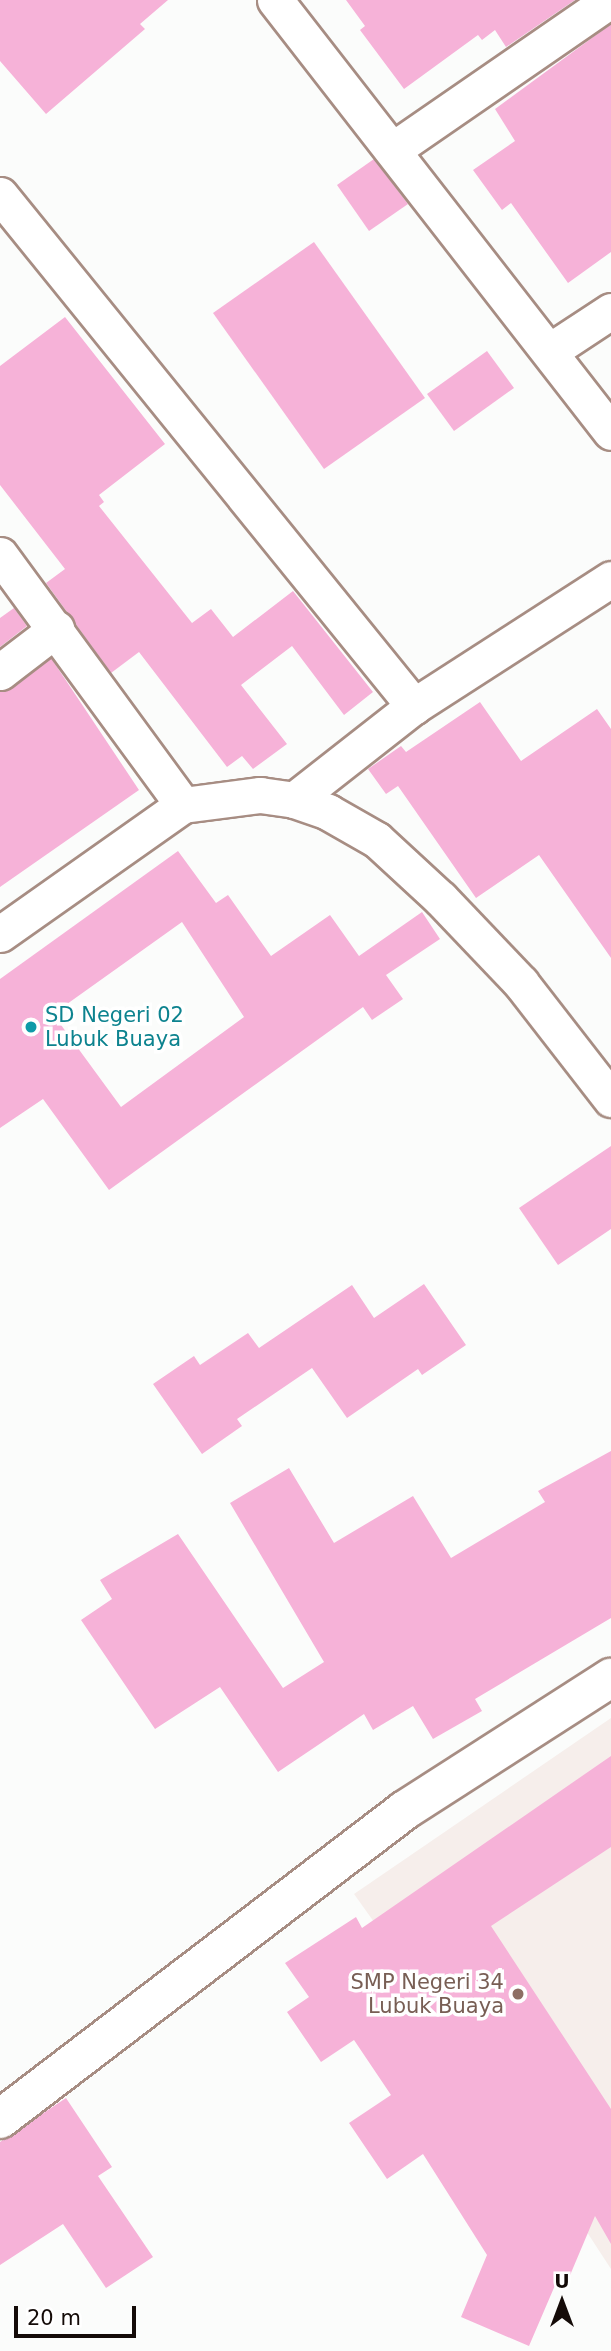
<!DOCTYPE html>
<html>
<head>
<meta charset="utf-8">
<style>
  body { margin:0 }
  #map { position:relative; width:611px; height:2351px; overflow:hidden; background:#fbfcfb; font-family:"DejaVu Sans",sans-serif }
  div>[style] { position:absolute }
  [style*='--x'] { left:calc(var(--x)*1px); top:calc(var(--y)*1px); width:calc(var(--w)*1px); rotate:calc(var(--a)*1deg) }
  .built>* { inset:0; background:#f6eeeb }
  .building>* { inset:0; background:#f6b2d8 }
  .roads { filter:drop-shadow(2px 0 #a78d83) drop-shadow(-2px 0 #a78d83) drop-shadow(0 2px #a78d83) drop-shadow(0 -2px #a78d83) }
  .street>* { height:35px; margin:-17.5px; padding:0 17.5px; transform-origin:17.5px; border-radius:17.5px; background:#fff }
  .secondary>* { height:38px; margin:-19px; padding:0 19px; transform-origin:19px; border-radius:19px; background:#fff }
  .dots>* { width:19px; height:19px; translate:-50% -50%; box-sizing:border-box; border:4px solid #fff; border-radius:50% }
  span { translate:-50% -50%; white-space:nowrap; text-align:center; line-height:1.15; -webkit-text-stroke:7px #fff; paint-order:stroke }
  .culture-label { font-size:21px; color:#0d838f }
  .left { translate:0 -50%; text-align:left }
  .education-label { font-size:21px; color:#785e54 }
  .right { translate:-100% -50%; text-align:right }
  .north { position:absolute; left:527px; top:2267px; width:70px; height:70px; -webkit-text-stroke:5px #fff; paint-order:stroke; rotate:0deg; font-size:19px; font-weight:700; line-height:28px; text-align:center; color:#140b08 }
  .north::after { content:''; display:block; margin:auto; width:24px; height:32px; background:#140b08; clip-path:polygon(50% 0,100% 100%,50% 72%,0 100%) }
  .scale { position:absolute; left:14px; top:2306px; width:122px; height:32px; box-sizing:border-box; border:4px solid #140b08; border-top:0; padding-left:9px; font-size:21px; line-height:24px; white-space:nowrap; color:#140b08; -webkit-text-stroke:5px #fff; paint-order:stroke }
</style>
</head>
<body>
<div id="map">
  <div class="built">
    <i style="clip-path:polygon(611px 1718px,611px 2269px,497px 2094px,354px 1894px)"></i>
  </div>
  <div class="building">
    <i style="clip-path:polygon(0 0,168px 0,140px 24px,145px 29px,46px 114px,0 61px)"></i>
    <i style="clip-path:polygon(346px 0,575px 0,506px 47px,495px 30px,482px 40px,478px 35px,404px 89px,360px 30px,365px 26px)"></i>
    <i style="clip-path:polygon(611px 24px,611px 252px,568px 283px,511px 203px,502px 210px,473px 170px,515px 141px,495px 109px)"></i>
    <i style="clip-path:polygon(374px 159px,408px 204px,369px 231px,337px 185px)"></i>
    <i style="clip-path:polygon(314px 242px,425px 398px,324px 469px,213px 313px)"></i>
    <i style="clip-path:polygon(65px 317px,165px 444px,99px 495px,104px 502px,99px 506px,192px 623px,211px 609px,233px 637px,293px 591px,373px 692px,344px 715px,292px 646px,241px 685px,287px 744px,253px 769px,242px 756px,227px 767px,139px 652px,111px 673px,46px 583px,65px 569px,0 485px,0 366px)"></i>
    <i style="clip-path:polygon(487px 351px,514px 388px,454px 431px,427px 394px)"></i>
    <i style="clip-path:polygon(14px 608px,27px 626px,0 647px,0 618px)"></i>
    <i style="clip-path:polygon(51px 658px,139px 790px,0 887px,0 692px,12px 688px)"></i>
    <i style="clip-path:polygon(480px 702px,521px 761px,597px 709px,611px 729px,611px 958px,539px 855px,476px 898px,398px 786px,386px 794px,368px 769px,401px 746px,406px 752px)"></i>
    <i style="clip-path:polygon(evenodd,178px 851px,216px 903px,228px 895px,271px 956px,330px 915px,359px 956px,422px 912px,440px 939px,386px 975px,403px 999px,372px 1020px,363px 1007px,109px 1190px,43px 1099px,0 1128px,0 979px,178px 851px,182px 922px,244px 1017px,121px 1107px,53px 1014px,182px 922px)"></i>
    <i style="clip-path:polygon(611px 1146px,611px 1229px,558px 1265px,519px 1208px)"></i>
    <i style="clip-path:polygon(424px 1284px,466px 1345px,422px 1375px,418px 1369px,347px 1418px,312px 1368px,237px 1419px,242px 1426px,202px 1454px,153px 1384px,194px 1356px,200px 1365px,248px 1333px,259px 1348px,352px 1285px,374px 1318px)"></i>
    <i style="clip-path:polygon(611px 1451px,611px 1618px,475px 1699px,482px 1711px,433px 1739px,413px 1706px,373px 1730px,364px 1714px,278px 1772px,220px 1687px,155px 1729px,81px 1620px,112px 1599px,100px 1580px,178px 1534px,283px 1688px,324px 1662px,230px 1503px,289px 1468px,334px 1543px,413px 1496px,451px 1558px,545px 1502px,538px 1491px)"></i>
    <i style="clip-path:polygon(611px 1756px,611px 1847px,491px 1926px,611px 2109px,611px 2244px,595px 2216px,568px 2280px,559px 2276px,529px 2346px,461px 2317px,487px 2255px,423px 2154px,387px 2179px,349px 2123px,391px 2095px,354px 2040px,321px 2062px,287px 2012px,309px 1997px,285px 1963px,356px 1917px,362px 1928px)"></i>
    <i style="clip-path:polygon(66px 2098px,112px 2167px,98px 2176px,153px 2257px,106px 2288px,63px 2224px,0 2265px,0 2142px)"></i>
  </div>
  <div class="roads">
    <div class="street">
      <i style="--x:275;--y:0;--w:547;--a:52.13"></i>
      <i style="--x:394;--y:149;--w:262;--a:-34.6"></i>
      <i style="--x:0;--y:195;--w:658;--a:50.99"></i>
      <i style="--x:550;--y:351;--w:73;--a:-33.3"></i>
      <i style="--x:0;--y:555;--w:310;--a:53.8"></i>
      <i style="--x:0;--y:672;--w:71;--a:-37.5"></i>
      <i style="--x:294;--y:800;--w:152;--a:-38.1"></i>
      <i style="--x:414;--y:706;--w:234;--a:-32.8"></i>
      <i style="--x:0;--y:934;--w:224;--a:-35.2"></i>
      <i style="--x:183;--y:805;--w:78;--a:-7.4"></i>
      <i style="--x:260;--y:795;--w:34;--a:8"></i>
      <i style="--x:294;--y:800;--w:36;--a:19"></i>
      <i style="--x:328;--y:812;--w:56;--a:29.7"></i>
      <i style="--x:377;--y:840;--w:87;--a:42.7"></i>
      <i style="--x:441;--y:899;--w:116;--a:46.4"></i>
      <i style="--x:521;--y:983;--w:147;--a:52.2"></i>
    </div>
    <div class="secondary">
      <i style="--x:0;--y:2119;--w:509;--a:-37.34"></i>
      <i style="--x:405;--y:1810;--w:245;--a:-32.7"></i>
    </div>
  </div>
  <div class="dots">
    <i style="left:31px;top:1027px;background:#0f9aa8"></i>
    <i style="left:518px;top:1994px;background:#8d6e63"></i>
  </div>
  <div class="culture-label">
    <span class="left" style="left:45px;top:1027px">SD Negeri 02<br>Lubuk Buaya</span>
  </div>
  <div class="education-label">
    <span class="right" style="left:504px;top:1994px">SMP Negeri 34<br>Lubuk Buaya</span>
  </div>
  <div class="north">U</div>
  <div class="scale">20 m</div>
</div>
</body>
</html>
